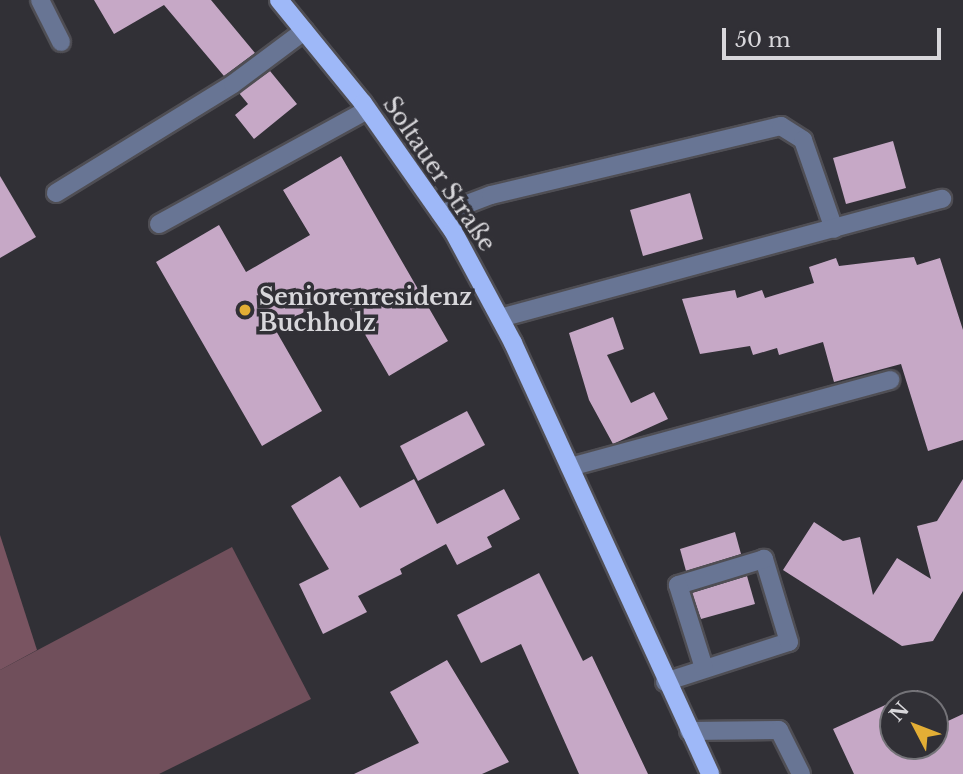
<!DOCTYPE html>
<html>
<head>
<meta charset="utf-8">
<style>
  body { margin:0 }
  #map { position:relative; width:963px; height:774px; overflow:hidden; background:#313036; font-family:"Libre Baskerville",serif }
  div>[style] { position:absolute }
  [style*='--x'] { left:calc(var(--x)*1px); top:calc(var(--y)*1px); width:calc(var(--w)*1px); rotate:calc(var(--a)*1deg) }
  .green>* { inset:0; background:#704f5b }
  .forest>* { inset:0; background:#795461 }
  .building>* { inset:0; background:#c6a8c6 }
  .roads { filter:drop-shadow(2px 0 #4f4e54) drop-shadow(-2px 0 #4f4e54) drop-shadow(0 2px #4f4e54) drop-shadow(0 -2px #4f4e54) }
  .minor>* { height:18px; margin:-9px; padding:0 9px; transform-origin:9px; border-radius:9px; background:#687594 }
  .major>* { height:18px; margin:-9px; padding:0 9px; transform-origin:9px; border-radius:9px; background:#9eb8f8 }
  .dots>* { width:19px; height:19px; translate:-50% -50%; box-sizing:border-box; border:4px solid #313036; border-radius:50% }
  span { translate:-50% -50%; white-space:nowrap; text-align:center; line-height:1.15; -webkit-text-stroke:7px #313036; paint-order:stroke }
  .street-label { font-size:23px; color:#d8d7db }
  .poi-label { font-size:23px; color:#d8d7db; font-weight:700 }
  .left { translate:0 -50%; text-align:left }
  .north { position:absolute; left:879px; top:690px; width:70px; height:70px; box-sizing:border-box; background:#313036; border:2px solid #747378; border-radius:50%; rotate:312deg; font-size:19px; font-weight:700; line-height:28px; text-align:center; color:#d8d7db }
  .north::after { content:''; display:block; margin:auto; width:24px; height:32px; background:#e3ae35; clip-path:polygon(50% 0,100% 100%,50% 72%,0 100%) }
  .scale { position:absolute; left:722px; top:28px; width:219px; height:32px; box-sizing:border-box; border:4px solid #d8d7db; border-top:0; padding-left:9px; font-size:21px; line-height:24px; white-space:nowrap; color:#d8d7db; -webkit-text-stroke:5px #313036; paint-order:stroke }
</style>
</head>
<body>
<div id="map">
  <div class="green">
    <i style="clip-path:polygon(232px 547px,311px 699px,159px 774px,0 774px,0 670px)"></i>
  </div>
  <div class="forest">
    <i style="clip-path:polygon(0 535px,37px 650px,0 670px)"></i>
  </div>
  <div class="building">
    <i style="clip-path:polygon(94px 0,211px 0,255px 53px,224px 76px,164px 5px,114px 34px)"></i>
    <i style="clip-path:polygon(270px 71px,297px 104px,254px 139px,235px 115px,248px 104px,239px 93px)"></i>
    <i style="clip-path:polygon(893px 141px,906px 188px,846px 204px,833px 158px)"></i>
    <i style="clip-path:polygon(341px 156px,448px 341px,389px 376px,340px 291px,275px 329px,322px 411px,262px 446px,156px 262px,219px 225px,246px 272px,310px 235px,283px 190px)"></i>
    <i style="clip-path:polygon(0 176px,36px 237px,0 258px)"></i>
    <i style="clip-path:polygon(690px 193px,703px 239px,643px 256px,630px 210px)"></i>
    <i style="clip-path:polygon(914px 257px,917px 265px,940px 258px,963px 330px,963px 440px,928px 451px,901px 364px,834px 382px,823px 342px,779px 355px,777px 348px,753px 355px,750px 346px,700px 354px,682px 299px,735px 290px,737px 298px,762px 290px,765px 298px,814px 283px,809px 267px,836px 258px,839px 266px)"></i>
    <i style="clip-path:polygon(613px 317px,624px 349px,607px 355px,631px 403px,654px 392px,668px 419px,613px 444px,589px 400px,569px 333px)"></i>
    <i style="clip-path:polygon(467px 411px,485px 445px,418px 481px,400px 446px)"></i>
    <i style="clip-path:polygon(340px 476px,360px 508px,414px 479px,437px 524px,504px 489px,520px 519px,487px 537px,492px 547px,457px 565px,446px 544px,400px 569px,402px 574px,358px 596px,367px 612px,323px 634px,299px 584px,329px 569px,291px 506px)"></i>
    <i style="clip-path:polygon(963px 479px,963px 591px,933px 641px,902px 646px,783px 570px,814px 522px,843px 541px,860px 537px,873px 595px,897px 558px,931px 579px,917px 526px,937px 521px)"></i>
    <i style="clip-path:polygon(735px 532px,741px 554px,686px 571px,680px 549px)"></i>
    <i style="clip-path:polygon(539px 573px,583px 661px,592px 656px,648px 774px,579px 774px,521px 644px,481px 663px,457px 615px)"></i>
    <i style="clip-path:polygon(747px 576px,755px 604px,701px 619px,692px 593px)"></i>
    <i style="clip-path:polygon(447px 660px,509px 762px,482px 774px,354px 774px,419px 743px,390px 692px)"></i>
    <i style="clip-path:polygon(918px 690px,924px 704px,893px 704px,893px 746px,935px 746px,935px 727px,963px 714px,963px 774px,854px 774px,833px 729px)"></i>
  </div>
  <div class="roads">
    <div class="minor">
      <i style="--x:40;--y:0;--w:47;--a:63.4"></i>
      <i style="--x:56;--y:193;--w:208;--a:-31.6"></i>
      <i style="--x:233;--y:84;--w:89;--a:-36.7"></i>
      <i style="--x:441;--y:214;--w:53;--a:-20.8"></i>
      <i style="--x:491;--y:195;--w:298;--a:-13.4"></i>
      <i style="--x:781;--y:126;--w:26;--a:32"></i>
      <i style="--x:803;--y:140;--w:94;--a:70.8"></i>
      <i style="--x:159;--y:224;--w:237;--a:-28.7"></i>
      <i style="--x:500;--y:318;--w:458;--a:-15.1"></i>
      <i style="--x:570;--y:467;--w:332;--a:-15.2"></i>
      <i style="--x:665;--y:682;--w:130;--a:-17.9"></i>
      <i style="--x:789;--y:642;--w:87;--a:-106.8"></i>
      <i style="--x:764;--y:559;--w:90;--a:163.2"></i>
      <i style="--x:678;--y:585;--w:87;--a:72.6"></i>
      <i style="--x:689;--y:731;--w:90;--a:-0.6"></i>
      <i style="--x:779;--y:730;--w:49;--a:63.4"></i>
    </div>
    <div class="major">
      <i style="--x:279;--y:0;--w:133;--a:50.8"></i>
      <i style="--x:363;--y:103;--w:156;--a:54.9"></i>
      <i style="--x:453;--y:231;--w:127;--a:61.8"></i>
      <i style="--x:513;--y:343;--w:474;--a:65.4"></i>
    </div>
  </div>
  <div class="dots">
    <i style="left:245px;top:310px;background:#e3ae35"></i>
  </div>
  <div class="street-label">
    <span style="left:439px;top:174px;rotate:56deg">Soltauer Straße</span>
  </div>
  <div class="poi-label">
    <span class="left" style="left:259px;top:310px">Seniorenresidenz<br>Buchholz</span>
  </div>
  <div class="north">N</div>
  <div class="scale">50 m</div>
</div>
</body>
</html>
